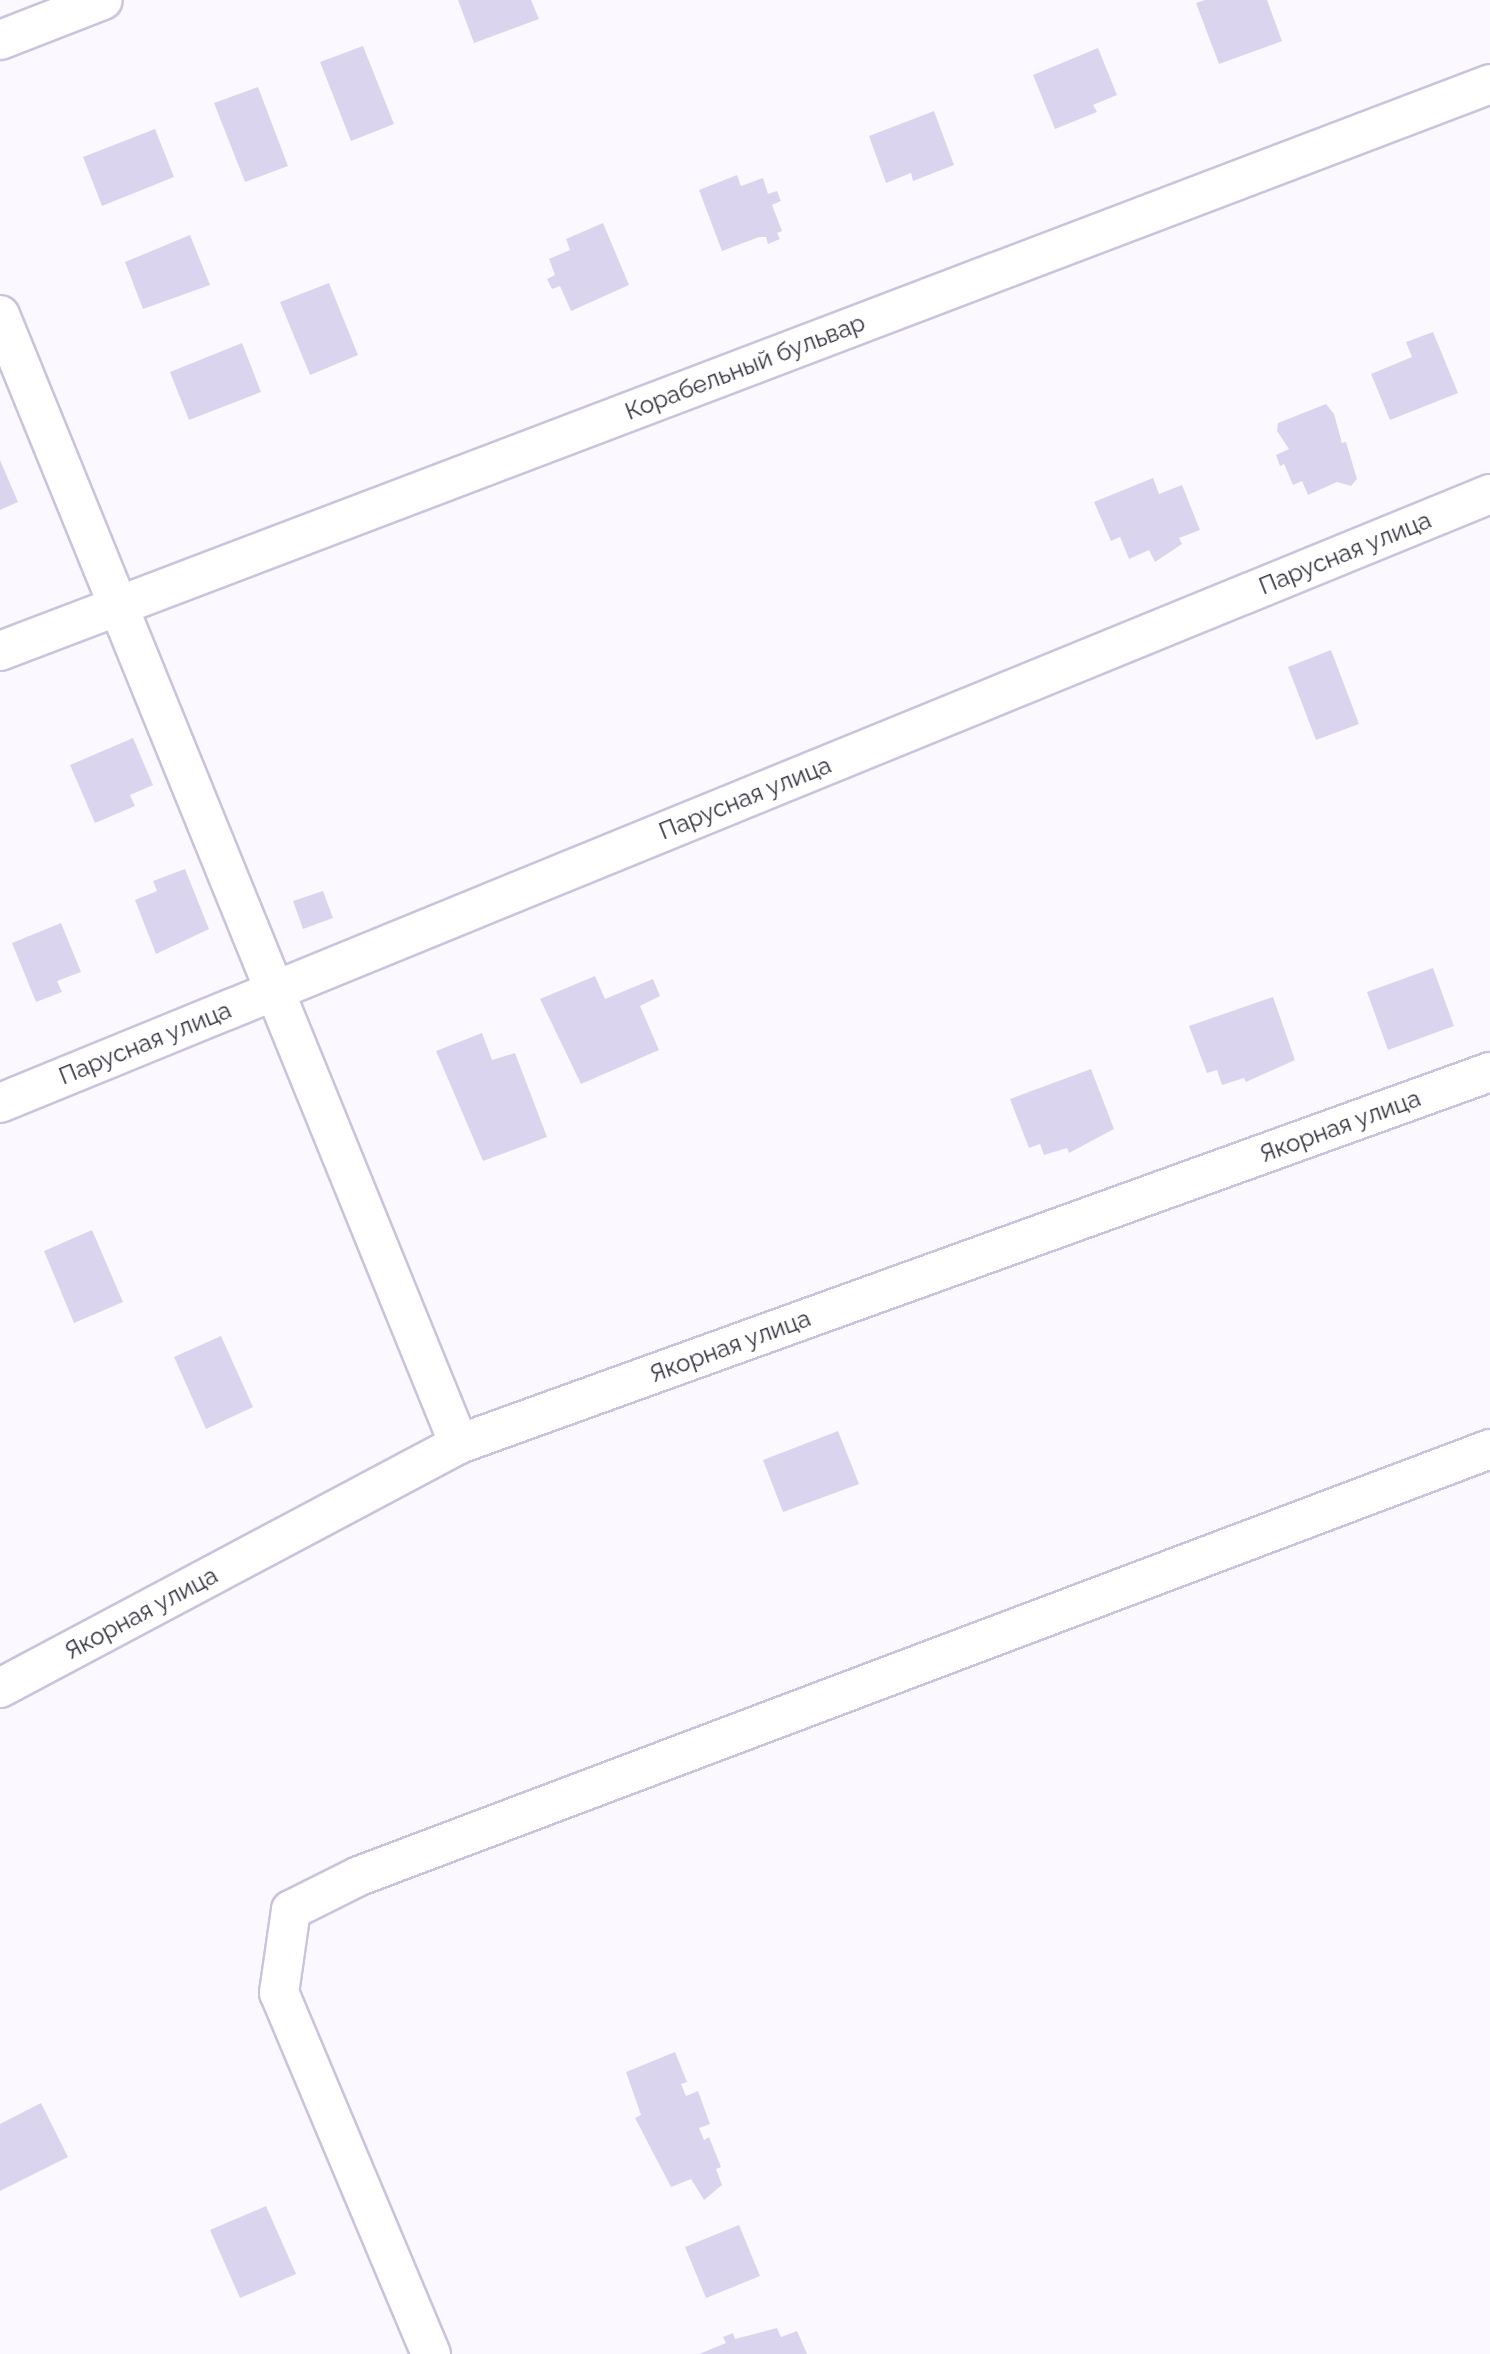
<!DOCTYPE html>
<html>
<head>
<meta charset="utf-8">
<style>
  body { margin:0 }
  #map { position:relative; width:1490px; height:2354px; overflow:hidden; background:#fbf9ff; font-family:Raleway,sans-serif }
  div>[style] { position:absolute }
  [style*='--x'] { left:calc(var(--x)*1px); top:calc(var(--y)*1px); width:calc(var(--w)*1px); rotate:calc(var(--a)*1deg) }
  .building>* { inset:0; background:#dbd4ef }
  .roads { filter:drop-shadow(2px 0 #cac3de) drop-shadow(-2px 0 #cac3de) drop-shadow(0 2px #cac3de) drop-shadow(0 -2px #cac3de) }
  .minor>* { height:38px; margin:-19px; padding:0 19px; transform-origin:19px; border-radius:19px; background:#fff }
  span { translate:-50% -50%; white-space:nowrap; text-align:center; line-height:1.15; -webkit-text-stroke:8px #fff; paint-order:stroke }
  .street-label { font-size:24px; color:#35323d }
</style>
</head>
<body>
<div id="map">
  <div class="building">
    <i style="clip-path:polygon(458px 0,531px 0,539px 19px,474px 43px)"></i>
    <i style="clip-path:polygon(1205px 0,1267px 0,1282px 41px,1219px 64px,1196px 3px)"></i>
    <i style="clip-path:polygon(363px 46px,394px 124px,351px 141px,320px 62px)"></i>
    <i style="clip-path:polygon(1098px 48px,1117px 95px,1093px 105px,1097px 112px,1055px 129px,1033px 75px)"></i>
    <i style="clip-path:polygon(258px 87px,288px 166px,245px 182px,214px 103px)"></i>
    <i style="clip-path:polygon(934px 111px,954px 165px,913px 181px,911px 173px,886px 183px,869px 136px)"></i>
    <i style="clip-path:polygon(155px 129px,174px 177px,102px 206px,83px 157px)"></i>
    <i style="clip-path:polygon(737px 175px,741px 186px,763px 178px,768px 194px,777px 191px,781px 201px,772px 205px,782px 231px,777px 233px,780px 239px,768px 244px,766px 237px,759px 237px,722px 251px,699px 190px)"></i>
    <i style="clip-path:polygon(603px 223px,629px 285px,571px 311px,560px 286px,552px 289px,547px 279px,555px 275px,549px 259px,570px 250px,566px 239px)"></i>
    <i style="clip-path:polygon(190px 235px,210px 285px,143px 309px,125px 262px)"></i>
    <i style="clip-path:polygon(329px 283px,358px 355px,310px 375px,280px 302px)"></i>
    <i style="clip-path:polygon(1433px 332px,1458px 393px,1390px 420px,1371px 374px,1412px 357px,1406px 342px)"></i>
    <i style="clip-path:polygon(242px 343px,261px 392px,189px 420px,170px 372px)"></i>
    <i style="clip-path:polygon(1326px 404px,1334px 414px,1342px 443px,1346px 442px,1357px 479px,1351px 486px,1337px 482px,1308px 495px,1302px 481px,1293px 485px,1284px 464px,1280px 466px,1276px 455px,1289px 449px,1277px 431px,1278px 423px)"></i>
    <i style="clip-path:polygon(0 460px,18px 502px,0 510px)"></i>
    <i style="clip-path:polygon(1153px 478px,1159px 494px,1182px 485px,1200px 530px,1179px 538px,1182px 544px,1155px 562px,1149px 550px,1129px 559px,1120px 537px,1111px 541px,1094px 502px)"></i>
    <i style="clip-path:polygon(1331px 650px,1359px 724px,1316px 740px,1288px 667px)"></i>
    <i style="clip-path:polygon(133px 738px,153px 785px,130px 795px,135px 806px,95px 823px,70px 765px)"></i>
    <i style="clip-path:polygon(185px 869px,209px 929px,156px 954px,135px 900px,157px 891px,153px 881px)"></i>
    <i style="clip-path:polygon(323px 891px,333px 918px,303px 929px,293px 901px)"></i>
    <i style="clip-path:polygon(61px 923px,81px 972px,57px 981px,62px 992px,36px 1002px,12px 943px)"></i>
    <i style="clip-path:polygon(1433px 968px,1454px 1026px,1388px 1050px,1367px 992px)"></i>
    <i style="clip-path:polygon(595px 976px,605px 999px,653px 979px,660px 996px,640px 1006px,659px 1050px,581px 1084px,540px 999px)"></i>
    <i style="clip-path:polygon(1273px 997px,1295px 1060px,1246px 1082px,1244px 1078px,1222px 1085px,1217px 1070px,1207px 1073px,1189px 1026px)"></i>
    <i style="clip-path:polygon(482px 1033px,492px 1060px,515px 1053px,547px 1137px,483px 1161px,436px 1051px)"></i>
    <i style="clip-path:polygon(1091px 1069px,1114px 1129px,1069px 1153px,1067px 1148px,1044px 1155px,1040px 1144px,1029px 1148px,1010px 1099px)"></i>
    <i style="clip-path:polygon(92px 1230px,123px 1302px,74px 1323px,44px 1251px)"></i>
    <i style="clip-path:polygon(221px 1336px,253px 1407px,206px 1429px,174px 1357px)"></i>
    <i style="clip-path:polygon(838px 1431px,859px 1484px,783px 1512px,763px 1460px)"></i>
    <i style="clip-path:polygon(675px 2052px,687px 2082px,681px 2084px,686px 2096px,698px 2091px,710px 2124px,699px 2128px,704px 2140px,709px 2137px,721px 2167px,716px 2169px,722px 2185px,704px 2200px,691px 2179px,671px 2187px,635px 2118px,641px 2115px,626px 2072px)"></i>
    <i style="clip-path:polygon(41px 2103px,68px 2157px,0 2191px,0 2124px)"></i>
    <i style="clip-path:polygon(266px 2206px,296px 2274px,240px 2298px,210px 2230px)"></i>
    <i style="clip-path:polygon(739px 2225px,760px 2276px,706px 2298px,685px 2247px)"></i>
    <i style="clip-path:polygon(777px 2328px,781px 2337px,797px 2331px,807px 2354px,699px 2354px,726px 2343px,723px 2337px,733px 2333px,735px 2339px)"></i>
  </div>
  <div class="roads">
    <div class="minor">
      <i style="--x:0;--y:40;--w:110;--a:-21.2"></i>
      <i style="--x:0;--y:315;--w:1219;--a:67.88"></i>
      <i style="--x:0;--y:651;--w:1594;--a:-20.83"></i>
      <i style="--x:0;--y:1103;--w:1610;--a:-22.23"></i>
      <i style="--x:0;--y:1688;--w:520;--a:-27.99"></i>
      <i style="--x:459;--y:1444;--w:1096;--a:-19.84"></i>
      <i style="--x:431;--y:2354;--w:392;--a:-112.8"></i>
      <i style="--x:279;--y:1993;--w:84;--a:-81.8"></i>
      <i style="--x:291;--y:1910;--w:76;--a:-26.6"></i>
      <i style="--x:359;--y:1876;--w:1209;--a:-20.68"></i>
    </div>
  </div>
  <div class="street-label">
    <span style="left:745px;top:367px;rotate:-21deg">Корабельный бульвар</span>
    <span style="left:1345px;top:553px;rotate:-22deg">Парусная улица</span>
    <span style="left:745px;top:798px;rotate:-22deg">Парусная улица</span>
    <span style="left:145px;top:1043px;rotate:-22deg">Парусная улица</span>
    <span style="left:1340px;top:1126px;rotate:-20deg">Якорная улица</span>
    <span style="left:730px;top:1346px;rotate:-20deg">Якорная улица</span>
    <span style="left:141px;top:1613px;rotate:-28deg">Якорная улица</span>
  </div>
</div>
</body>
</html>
